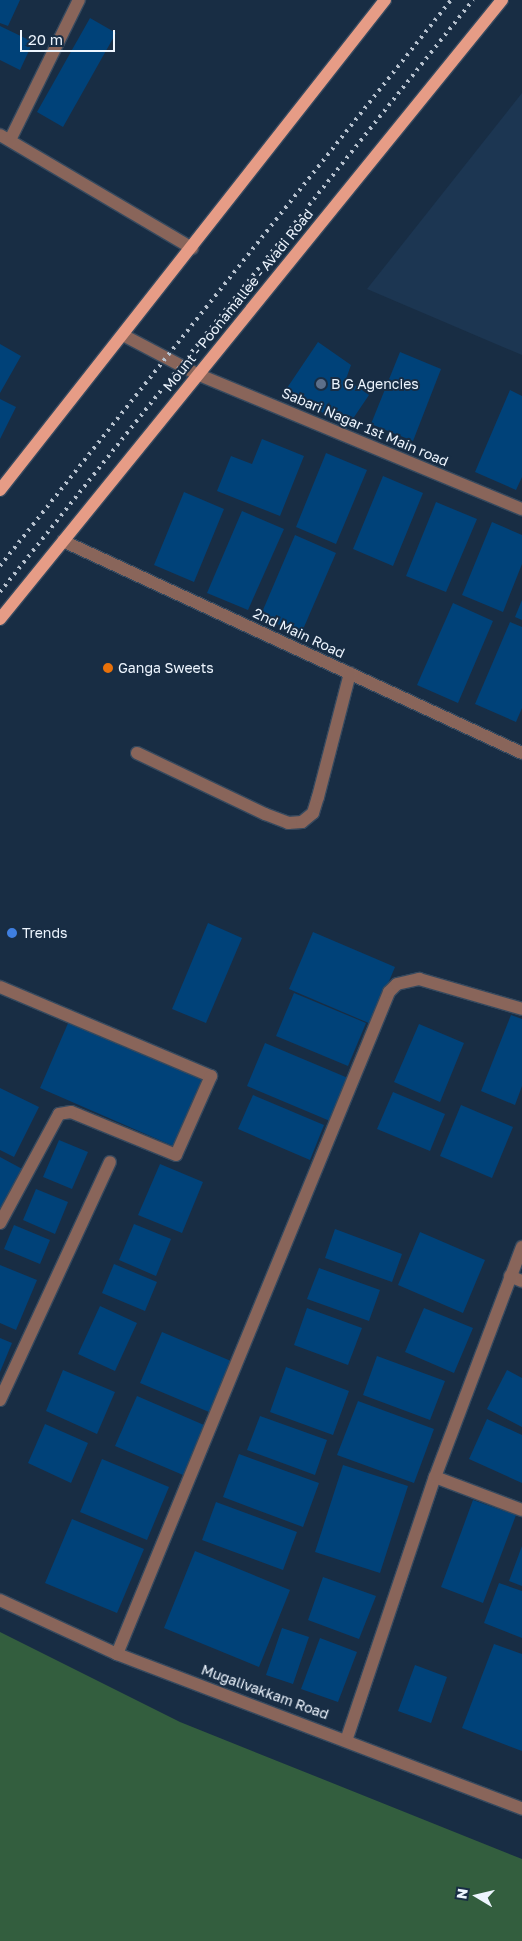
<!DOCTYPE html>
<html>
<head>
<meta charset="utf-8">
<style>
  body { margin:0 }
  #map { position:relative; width:522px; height:1941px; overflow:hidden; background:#182d44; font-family:"Golos Text",sans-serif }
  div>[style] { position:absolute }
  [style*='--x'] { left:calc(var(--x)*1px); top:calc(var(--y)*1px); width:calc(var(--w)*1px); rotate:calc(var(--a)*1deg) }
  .built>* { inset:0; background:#1c3652 }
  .green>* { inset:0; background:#335e3e }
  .building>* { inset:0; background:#004279 }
  .roads { filter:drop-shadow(1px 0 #36495e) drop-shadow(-1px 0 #36495e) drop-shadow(0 1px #36495e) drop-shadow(0 -1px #36495e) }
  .minor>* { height:12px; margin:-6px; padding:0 6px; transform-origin:6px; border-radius:6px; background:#89655a }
  .tertiary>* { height:12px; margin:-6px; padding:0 6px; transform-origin:6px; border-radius:6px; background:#89655a }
  .primary>* { height:12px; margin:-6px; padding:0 6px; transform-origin:6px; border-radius:6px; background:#e69c86 }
  .rail>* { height:4px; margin-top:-2px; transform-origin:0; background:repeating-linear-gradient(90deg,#b6c1ce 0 2.5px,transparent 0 7.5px) }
  .dots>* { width:14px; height:14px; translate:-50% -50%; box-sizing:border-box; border:2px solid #182d44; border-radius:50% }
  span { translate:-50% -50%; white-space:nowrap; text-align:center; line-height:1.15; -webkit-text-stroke:4px #182d44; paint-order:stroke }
  .street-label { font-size:14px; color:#edf5fe }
  .poi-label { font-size:14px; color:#edf5fe }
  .left { translate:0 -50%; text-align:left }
  .north { position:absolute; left:452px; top:1871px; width:50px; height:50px; -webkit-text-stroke:4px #182d44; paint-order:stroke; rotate:279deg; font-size:14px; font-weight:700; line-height:20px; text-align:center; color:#edf5fe }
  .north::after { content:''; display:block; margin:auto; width:18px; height:22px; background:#edf5fe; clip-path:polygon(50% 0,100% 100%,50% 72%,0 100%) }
  .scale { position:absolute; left:20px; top:30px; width:95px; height:22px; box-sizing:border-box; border:2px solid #edf5fe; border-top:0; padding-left:6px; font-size:15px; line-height:18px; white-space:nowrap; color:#edf5fe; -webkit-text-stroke:4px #182d44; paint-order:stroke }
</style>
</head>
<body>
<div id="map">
  <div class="built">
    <i style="clip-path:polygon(522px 93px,522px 355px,367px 289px)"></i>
  </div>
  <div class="green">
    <i style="clip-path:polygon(0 1632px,180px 1722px,522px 1859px,522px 1941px,0 1941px)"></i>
  </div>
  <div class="building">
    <i style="clip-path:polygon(0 0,20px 0,8px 26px,0 23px)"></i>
    <i style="clip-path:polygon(90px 18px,116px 33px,63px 127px,37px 112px)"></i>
    <i style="clip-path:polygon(0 26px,33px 42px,20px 70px,0 60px)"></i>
    <i style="clip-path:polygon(318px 342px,351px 365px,346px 379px,369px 395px,346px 429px,287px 388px)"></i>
    <i style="clip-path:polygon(0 344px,21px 356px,0 393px)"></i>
    <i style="clip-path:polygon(400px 352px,441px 369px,413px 441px,371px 424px)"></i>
    <i style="clip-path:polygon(510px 390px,522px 396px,522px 477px,516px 490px,475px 472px)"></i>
    <i style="clip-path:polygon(0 399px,16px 407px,0 439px)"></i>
    <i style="clip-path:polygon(262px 439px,304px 456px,280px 516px,217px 491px,231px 456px,252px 464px)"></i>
    <i style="clip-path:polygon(326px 453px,367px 470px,336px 544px,296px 527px)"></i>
    <i style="clip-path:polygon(383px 476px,423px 493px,393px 566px,353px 549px)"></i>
    <i style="clip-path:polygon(184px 492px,224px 509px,194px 582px,154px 565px)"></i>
    <i style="clip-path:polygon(436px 502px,477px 519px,446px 592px,406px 576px)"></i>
    <i style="clip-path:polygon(242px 511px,284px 529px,248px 610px,207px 593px)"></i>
    <i style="clip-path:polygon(492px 522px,522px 535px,522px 564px,503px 612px,462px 595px)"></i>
    <i style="clip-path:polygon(295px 535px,336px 553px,301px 634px,260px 617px)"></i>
    <i style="clip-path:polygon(522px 600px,522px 620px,515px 617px)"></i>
    <i style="clip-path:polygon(453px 603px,493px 621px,458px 703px,417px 685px)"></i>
    <i style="clip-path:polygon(510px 622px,522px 627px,522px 708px,516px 722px,475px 704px)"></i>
    <i style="clip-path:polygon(208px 923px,242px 938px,206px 1023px,172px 1009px)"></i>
    <i style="clip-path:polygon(313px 932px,395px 967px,371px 1024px,289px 989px)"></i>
    <i style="clip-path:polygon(294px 993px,366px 1023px,348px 1066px,276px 1036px)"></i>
    <i style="clip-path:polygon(511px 1015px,522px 1019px,522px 1086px,515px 1105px,481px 1091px)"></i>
    <i style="clip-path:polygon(69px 1021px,202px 1079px,173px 1146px,40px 1088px)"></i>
    <i style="clip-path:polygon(419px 1024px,464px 1043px,440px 1102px,394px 1082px)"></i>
    <i style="clip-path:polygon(265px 1043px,348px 1078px,330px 1121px,247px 1086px)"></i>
    <i style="clip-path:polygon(0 1088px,39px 1107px,14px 1157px,0 1150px)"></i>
    <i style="clip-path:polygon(393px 1092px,445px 1114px,430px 1151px,377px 1129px)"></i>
    <i style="clip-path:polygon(253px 1095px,324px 1125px,310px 1160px,238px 1129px)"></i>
    <i style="clip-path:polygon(461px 1105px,513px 1127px,492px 1178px,440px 1156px)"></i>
    <i style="clip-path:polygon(59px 1140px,88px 1152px,72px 1189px,43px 1177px)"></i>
    <i style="clip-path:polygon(0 1157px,26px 1171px,0 1214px)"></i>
    <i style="clip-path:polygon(160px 1164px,203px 1182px,182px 1233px,138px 1215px)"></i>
    <i style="clip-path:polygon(36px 1189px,68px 1202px,55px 1234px,23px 1220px)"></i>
    <i style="clip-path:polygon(134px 1224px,171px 1239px,156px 1276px,119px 1260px)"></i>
    <i style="clip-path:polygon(14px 1225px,50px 1240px,40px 1264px,4px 1249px)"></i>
    <i style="clip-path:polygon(335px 1229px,402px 1254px,392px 1282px,325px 1258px)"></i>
    <i style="clip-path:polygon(420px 1232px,485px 1260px,463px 1313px,398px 1285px)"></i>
    <i style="clip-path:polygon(114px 1264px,157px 1282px,145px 1311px,102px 1293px)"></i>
    <i style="clip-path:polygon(0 1265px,37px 1280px,16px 1330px,0 1323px)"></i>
    <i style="clip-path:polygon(319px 1268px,380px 1290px,369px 1321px,307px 1299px)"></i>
    <i style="clip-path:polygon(100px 1306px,137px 1323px,115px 1371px,78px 1354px)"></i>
    <i style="clip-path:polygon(307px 1308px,362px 1328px,348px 1365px,294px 1345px)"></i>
    <i style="clip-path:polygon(424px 1308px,473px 1328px,454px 1373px,405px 1352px)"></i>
    <i style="clip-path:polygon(162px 1332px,231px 1361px,209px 1412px,140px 1383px)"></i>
    <i style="clip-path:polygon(0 1338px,12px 1343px,0 1372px)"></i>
    <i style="clip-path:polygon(377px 1356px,445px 1381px,430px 1420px,363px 1395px)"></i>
    <i style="clip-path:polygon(286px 1367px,349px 1391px,333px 1435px,270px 1412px)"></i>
    <i style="clip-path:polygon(63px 1370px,115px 1392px,97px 1434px,46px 1411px)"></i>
    <i style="clip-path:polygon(507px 1370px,522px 1378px,522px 1427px,487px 1409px)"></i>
    <i style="clip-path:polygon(137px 1396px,204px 1425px,183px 1475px,115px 1446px)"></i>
    <i style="clip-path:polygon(358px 1401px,434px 1429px,414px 1483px,337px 1455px)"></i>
    <i style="clip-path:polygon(260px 1416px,327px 1440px,315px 1475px,247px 1450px)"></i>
    <i style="clip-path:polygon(487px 1419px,522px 1435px,522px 1483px,469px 1459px)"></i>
    <i style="clip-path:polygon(45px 1424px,88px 1443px,71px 1483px,28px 1463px)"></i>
    <i style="clip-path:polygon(239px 1454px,319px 1483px,303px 1527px,223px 1497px)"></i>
    <i style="clip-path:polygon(102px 1459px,169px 1487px,147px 1540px,80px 1512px)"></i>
    <i style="clip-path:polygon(343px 1465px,408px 1486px,380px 1573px,315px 1552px)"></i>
    <i style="clip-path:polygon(473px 1500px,516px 1515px,483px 1603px,441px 1587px)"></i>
    <i style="clip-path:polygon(216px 1502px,297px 1532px,283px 1570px,202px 1540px)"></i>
    <i style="clip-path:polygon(72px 1519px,144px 1549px,117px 1613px,45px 1583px)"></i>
    <i style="clip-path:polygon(522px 1546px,522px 1586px,509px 1581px)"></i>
    <i style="clip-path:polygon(195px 1551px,290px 1590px,259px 1667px,164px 1628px)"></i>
    <i style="clip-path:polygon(323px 1577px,376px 1596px,359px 1639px,308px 1620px)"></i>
    <i style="clip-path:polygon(499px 1583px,522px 1591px,522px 1638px,484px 1623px)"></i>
    <i style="clip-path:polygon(282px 1628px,309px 1637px,293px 1684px,266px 1675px)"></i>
    <i style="clip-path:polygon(320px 1638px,357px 1652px,338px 1702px,301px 1689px)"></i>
    <i style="clip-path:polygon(494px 1644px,522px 1654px,522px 1751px,462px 1728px)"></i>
    <i style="clip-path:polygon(415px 1665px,447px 1677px,431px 1723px,398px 1711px)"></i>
  </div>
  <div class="roads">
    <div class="minor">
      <i style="--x:0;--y:135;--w:223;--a:30.5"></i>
      <i style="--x:10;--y:140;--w:156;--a:-63.8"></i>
      <i style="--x:123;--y:335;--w:84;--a:27.8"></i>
      <i style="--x:197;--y:374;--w:352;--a:22.6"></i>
      <i style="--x:63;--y:541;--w:506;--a:24.79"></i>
      <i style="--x:137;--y:753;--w:142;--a:25.5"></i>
      <i style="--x:265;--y:814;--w:25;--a:21"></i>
      <i style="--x:288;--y:823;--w:14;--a:-4"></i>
      <i style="--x:302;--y:822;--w:14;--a:-39"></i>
      <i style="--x:313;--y:813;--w:17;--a:-73"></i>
      <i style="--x:318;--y:797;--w:128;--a:-75.5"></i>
      <i style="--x:0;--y:987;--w:229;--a:22.9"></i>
      <i style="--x:211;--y:1076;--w:86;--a:113.9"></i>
      <i style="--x:176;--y:1155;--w:113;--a:-157.7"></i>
      <i style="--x:71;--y:1112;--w:12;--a:171"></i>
      <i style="--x:59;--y:1114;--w:124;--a:118.4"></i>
      <i style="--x:510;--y:1276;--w:13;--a:23"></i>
      <i style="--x:0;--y:1400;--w:262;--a:-65.2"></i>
      <i style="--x:435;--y:1477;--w:93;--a:20.8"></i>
      <i style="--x:117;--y:1654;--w:716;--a:-67.66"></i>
      <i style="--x:389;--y:992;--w:11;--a:-45"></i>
      <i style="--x:397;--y:984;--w:23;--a:-13"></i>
      <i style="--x:419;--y:979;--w:107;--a:16.2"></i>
      <i style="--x:347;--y:1738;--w:275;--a:-71.4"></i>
      <i style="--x:435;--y:1477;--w:246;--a:-69.3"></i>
    </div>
    <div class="tertiary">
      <i style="--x:0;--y:1600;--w:129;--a:24.8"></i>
      <i style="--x:117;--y:1654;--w:434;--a:20.9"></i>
    </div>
    <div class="primary">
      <i style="--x:0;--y:490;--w:623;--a:-51.84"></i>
      <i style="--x:0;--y:619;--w:797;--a:-50.96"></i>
    </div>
  </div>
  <div class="rail">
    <i style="--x:0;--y:566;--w:724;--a:-51.45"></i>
    <i style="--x:0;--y:592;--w:758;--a:-51.38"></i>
  </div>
  <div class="dots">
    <i style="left:321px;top:384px;background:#5c6f8a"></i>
    <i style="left:108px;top:668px;background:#e8710a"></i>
    <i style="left:12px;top:933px;background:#3f7fe0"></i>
  </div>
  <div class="street-label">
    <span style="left:238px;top:300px;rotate:-51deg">Mount - Poonamallee - Avadi Road</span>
    <span style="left:365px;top:427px;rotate:23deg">Sabari Nagar 1st Main road</span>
    <span style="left:299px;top:633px;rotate:25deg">2nd Main Road</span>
    <span style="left:265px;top:1692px;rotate:20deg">Mugalivakkam Road</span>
  </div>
  <div class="poi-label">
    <span class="left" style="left:331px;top:384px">B G Agencies</span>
    <span class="left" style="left:118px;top:668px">Ganga Sweets</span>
    <span class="left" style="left:22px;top:933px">Trends</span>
  </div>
  <div class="north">N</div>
  <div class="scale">20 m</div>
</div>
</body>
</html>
